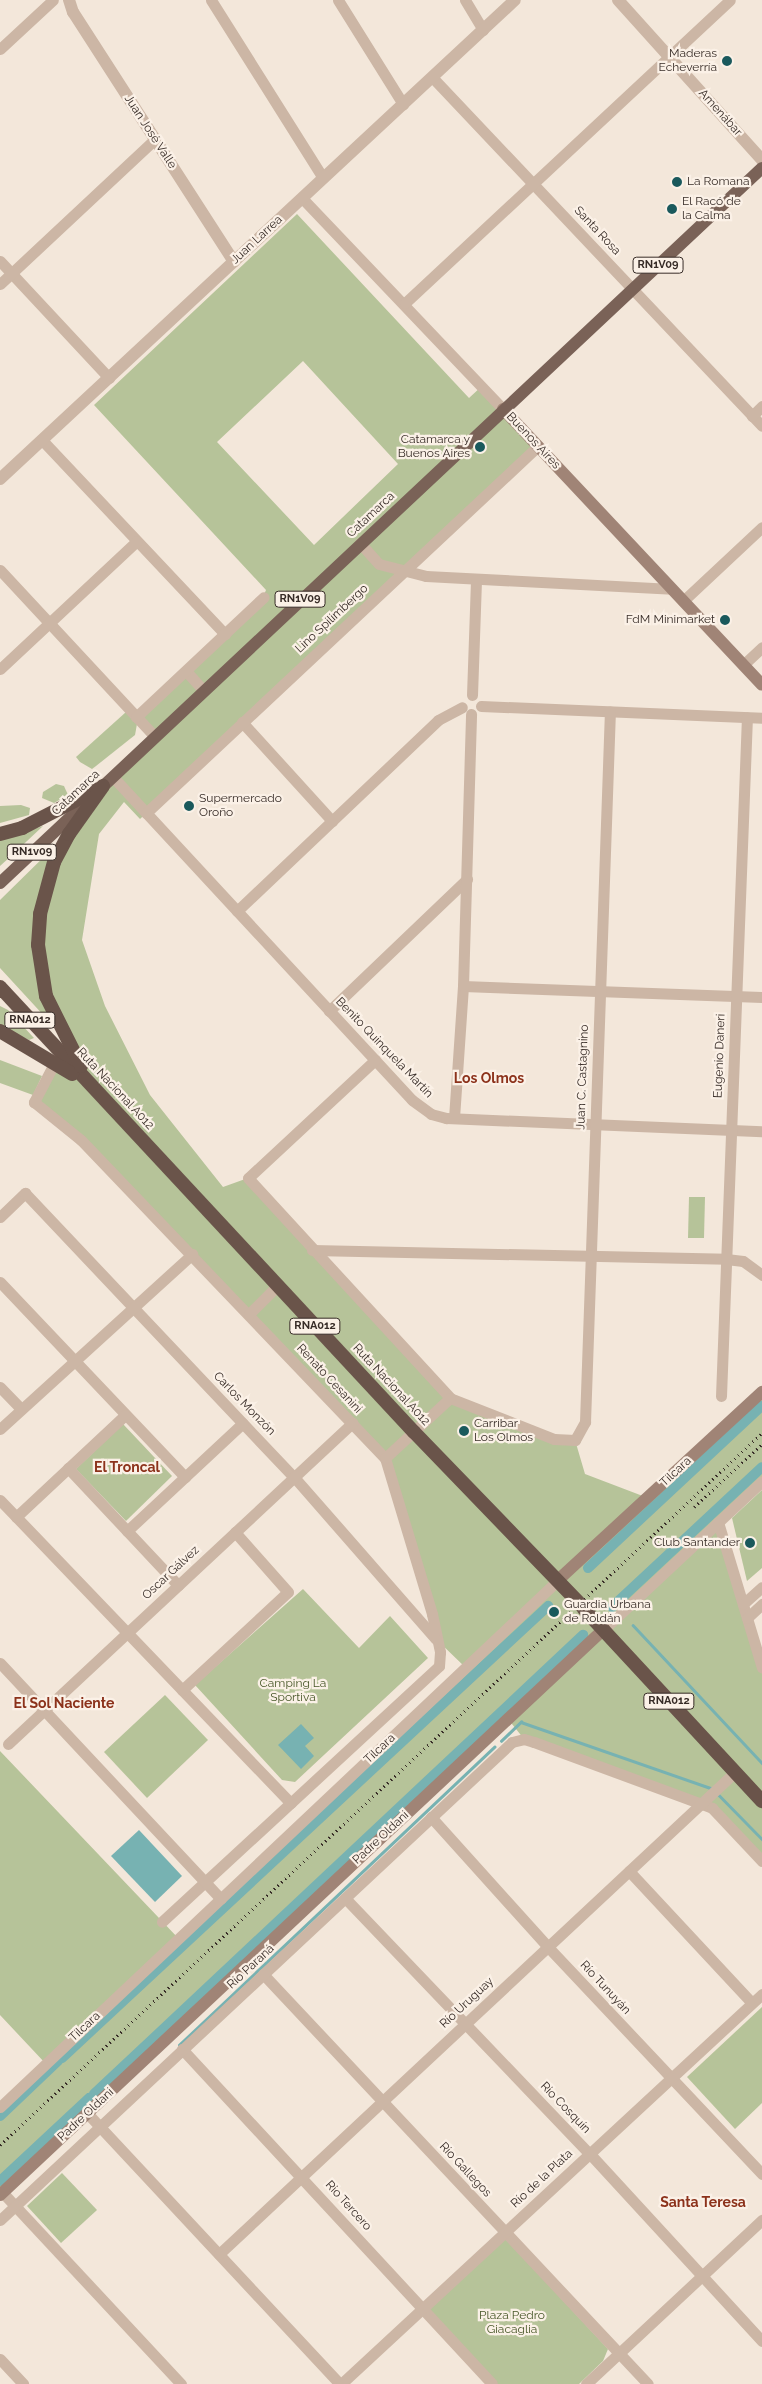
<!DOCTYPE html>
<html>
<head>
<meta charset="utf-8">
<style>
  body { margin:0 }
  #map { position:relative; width:762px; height:2384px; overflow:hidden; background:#f3e7da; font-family:Raleway,sans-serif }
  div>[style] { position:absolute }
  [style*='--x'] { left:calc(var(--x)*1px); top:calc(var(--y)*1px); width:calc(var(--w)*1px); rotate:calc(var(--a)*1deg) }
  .green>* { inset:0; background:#b6c399 }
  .water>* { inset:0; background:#77b2b2 }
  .stream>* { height:2.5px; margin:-1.25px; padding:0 1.25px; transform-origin:1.25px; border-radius:1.25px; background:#77b2b2 }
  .canal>* { height:10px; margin:-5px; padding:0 5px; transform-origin:5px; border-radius:5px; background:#77b2b2 }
  .minor>* { height:11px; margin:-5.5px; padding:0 5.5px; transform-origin:5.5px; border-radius:5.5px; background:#ccb6a5 }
  .tertiary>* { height:12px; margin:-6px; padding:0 6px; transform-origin:6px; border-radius:6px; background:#ccb6a5 }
  .secondary>* { height:12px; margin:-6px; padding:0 6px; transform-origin:6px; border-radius:6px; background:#a08476 }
  .primary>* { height:12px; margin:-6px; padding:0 6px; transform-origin:6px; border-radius:6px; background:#7a6257 }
  .trunk>* { height:14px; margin:-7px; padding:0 7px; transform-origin:7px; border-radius:7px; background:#6a544a }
  .rail>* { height:2.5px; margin-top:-1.25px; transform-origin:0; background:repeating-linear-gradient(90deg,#372c27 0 1px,transparent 0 5px) }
  .dots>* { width:14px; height:14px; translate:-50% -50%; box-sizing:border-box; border:2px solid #fbf1e7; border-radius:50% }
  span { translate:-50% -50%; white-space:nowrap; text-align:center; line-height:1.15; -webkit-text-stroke:4.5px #fbf1e7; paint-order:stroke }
  .shield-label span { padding:1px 4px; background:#fbf1e7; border:1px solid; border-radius:4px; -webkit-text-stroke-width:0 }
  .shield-label { font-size:11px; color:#372c27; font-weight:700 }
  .poi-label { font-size:12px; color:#372c27 }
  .right { translate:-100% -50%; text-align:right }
  .left { translate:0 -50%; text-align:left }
  .street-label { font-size:12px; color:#372c27 }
  .park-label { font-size:12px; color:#485729 }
  .neighbourhood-label { font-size:14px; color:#8c321b; font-weight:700 }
</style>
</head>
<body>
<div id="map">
  <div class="green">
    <i style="clip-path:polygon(evenodd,297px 214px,469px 398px,482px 386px,538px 446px,140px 819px,124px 802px,99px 834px,82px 940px,105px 1006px,150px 1095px,223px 1187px,248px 1178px,450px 1398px,554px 1439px,575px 1440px,585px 1474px,648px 1498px,762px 1392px,762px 1481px,718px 1522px,762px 1668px,762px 1861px,712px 1808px,524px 1739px,508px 1719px,0 2195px,0 2107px,46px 2064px,0 2015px,0 1751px,179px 1939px,466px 1668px,436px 1639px,385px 1458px,192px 1254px,34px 1102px,66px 1040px,54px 1017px,40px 914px,69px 834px,154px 736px,136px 717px,263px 597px,266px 590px,94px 405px,297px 214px,303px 361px,398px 464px,314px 545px,217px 442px,303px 361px)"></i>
    <i style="clip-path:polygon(126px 712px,137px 724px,135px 735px,96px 766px,92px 769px,80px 762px,76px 757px)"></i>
    <i style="clip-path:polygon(56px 784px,64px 786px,68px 795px,54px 803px,42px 798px,43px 792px)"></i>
    <i style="clip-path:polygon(21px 805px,30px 808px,29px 815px,0 823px,0 806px)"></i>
    <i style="clip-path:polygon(43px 826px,10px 857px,0 866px,0 840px)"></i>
    <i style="clip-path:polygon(54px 847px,37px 904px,50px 1019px,46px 1018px,0 968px,0 900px)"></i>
    <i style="clip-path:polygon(0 1006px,8px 1010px,34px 1038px,29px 1040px,0 1027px)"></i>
    <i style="clip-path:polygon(0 1060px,42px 1076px,33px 1095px,0 1083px)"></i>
    <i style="clip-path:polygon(689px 1197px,705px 1197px,704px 1238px,688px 1238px)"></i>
    <i style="clip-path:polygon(123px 1424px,172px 1476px,126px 1521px,76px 1469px)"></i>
    <i style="clip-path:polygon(762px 1490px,762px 1568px,747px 1581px,732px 1518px)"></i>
    <i style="clip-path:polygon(303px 1589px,359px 1648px,390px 1616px,428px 1658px,295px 1782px,282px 1780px,195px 1685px)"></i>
    <i style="clip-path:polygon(165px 1695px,208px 1740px,147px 1798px,104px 1752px)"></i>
    <i style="clip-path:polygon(762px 2007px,762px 2103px,735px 2129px,687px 2077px)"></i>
    <i style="clip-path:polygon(62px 2173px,97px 2210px,61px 2243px,27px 2206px)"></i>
    <i style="clip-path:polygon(505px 2238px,608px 2349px,603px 2361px,579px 2384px,496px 2384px,429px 2312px,433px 2302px)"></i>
  </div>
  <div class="water">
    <i style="clip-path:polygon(301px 1724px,314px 1738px,305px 1746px,314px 1756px,301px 1769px,278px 1745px)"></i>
    <i style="clip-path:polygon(139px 1830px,182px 1876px,155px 1902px,111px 1856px)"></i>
  </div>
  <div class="stream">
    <i style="--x:633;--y:1625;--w:189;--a:46.9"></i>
    <i style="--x:501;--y:1741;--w:28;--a:-44"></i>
    <i style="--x:521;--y:1722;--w:201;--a:19.2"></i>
    <i style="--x:718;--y:1794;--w:63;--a:45.6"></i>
    <i style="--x:179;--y:2045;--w:434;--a:-43.4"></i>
  </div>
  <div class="canal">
    <i style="--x:588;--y:1568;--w:238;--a:-43"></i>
    <i style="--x:612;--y:1607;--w:205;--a:-43"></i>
    <i style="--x:62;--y:2058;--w:664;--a:-42.92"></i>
    <i style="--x:94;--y:2094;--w:671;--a:-43.19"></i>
    <i style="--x:0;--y:2116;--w:80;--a:-43.5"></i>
    <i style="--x:0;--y:2181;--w:122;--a:-43"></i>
  </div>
  <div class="minor">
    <i style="--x:211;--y:0;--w:210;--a:57.8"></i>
    <i style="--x:338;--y:0;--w:123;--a:58"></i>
    <i style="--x:465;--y:0;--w:35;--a:59"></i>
    <i style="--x:0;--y:49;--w:72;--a:-42.8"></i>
    <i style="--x:432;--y:77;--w:480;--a:46.6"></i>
    <i style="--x:302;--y:198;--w:291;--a:46.4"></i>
    <i style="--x:0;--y:261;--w:160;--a:47"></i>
    <i style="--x:0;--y:284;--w:212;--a:-43.1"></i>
    <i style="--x:405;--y:303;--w:444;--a:-43"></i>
    <i style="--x:752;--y:416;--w:14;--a:-45"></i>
    <i style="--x:42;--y:440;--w:267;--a:46.7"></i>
    <i style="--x:360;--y:543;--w:28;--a:48"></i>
    <i style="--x:379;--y:564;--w:49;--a:14.3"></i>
    <i style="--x:426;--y:576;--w:246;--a:3"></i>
    <i style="--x:0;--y:570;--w:226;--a:47.1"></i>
    <i style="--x:683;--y:601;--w:108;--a:-43.1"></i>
    <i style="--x:743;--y:665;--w:26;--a:-43"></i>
    <i style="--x:0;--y:669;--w:187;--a:-43.1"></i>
    <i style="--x:186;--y:671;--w:25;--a:48"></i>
    <i style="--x:472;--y:695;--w:115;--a:-88"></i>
    <i style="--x:481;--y:706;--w:281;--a:2.4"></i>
    <i style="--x:136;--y:717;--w:175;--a:-43.2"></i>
    <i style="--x:242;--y:722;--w:134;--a:47.7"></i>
    <i style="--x:113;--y:777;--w:386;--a:47.2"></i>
    <i style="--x:375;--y:1060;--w:54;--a:47.2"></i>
    <i style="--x:412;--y:1100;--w:24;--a:36"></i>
    <i style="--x:431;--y:1114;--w:16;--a:15"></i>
    <i style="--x:446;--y:1118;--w:316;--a:2.4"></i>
    <i style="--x:146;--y:813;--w:537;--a:-43.11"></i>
    <i style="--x:237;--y:911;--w:277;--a:-43.5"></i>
    <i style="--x:438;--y:720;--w:27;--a:-28"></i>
    <i style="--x:463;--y:986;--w:299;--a:2.1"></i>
    <i style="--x:329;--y:1011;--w:191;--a:-43.7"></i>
    <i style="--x:57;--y:1058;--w:50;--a:117.6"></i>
    <i style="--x:34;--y:1102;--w:60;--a:39"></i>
    <i style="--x:81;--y:1140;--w:440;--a:46.3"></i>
    <i style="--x:385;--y:1458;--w:163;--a:73.2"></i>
    <i style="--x:432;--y:1614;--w:39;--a:78"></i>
    <i style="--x:440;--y:1652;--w:14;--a:94"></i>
    <i style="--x:439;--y:1666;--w:377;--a:137.3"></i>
    <i style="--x:375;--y:1060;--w:173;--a:137.1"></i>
    <i style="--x:248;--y:1178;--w:299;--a:47.4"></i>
    <i style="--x:450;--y:1398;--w:112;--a:21.5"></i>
    <i style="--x:554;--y:1439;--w:21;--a:3"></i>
    <i style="--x:575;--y:1440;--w:21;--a:-61"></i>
    <i style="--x:585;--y:1422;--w:711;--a:-87.99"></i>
    <i style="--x:454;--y:1118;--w:132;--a:-86.1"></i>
    <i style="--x:463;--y:986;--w:272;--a:-88.3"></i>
    <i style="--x:0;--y:1217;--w:35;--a:-44"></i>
    <i style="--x:25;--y:1193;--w:391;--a:46.6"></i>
    <i style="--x:294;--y:1477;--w:215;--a:48.8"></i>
    <i style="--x:312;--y:1250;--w:414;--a:1.2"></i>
    <i style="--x:726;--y:1259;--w:17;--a:7"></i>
    <i style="--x:743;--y:1261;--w:24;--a:36"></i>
    <i style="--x:0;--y:1282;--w:269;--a:46.5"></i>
    <i style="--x:249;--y:1314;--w:41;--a:-45"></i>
    <i style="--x:0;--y:1387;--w:30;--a:46"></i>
    <i style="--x:721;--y:1396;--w:679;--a:-87.81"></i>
    <i style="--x:0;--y:1429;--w:260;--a:-42.3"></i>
    <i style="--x:385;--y:1458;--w:88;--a:-42.7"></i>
    <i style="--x:68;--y:1468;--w:161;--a:46.8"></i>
    <i style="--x:0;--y:1500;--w:420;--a:46.2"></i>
    <i style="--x:16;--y:1517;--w:149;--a:-43.1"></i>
    <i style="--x:718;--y:1522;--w:152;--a:73.2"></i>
    <i style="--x:127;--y:1531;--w:158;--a:-43"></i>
    <i style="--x:743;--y:1604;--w:25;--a:-42"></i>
    <i style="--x:747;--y:1618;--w:21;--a:-43"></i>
    <i style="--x:604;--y:1629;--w:216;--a:-43.1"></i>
    <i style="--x:0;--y:1663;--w:323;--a:46.9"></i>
    <i style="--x:182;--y:1690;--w:144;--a:-42.8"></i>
    <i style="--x:288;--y:1592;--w:80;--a:-131.5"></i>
    <i style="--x:8;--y:1744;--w:471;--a:-43"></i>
    <i style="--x:431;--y:1817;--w:175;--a:48"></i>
    <i style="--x:548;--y:1947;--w:312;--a:46.7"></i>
    <i style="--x:629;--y:1871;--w:180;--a:47"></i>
    <i style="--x:345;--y:1898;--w:354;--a:46.3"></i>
    <i style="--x:590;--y:2154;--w:254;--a:47.4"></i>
    <i style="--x:263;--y:1974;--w:562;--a:46.8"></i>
    <i style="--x:182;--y:2049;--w:456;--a:47.2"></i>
    <i style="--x:0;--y:2107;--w:766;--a:-43.36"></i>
    <i style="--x:88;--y:2114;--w:369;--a:47"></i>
    <i style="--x:3;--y:2193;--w:261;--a:47"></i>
    <i style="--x:0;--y:2220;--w:700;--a:-43.03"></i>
    <i style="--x:512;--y:1742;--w:12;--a:-14"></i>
    <i style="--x:524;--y:1739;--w:10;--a:17"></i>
    <i style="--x:534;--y:1742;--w:190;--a:20.3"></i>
    <i style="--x:712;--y:1808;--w:73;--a:46.7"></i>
    <i style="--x:219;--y:2254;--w:706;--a:-43.05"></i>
    <i style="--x:0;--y:2359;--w:34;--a:47"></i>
    <i style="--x:341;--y:2384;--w:574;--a:-42.81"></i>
    <i style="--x:586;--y:2384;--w:241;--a:-43"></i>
  </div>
  <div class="tertiary">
    <i style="--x:69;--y:0;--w:13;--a:72"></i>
    <i style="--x:73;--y:12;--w:297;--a:57.2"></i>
    <i style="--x:618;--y:0;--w:215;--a:48"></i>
    <i style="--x:0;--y:479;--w:703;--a:-42.93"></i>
  </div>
  <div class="secondary">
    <i style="--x:503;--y:409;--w:378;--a:46.8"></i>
    <i style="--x:557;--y:1581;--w:279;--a:-42.7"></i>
    <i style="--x:0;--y:2195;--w:828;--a:-43.14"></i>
  </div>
  <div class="primary">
    <i style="--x:0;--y:883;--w:1045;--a:-43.18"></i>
  </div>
  <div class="trunk">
    <i style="--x:0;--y:834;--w:23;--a:-15"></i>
    <i style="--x:22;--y:828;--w:85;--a:-27.2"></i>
    <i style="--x:0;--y:987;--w:608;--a:47.07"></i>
    <i style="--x:414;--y:1432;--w:242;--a:46"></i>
    <i style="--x:0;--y:1031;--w:84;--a:30.8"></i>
    <i style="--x:81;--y:1066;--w:78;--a:-116.6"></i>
    <i style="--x:46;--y:996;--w:52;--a:-98.9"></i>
    <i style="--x:38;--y:945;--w:31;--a:-86"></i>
    <i style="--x:40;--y:914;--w:54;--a:-74.9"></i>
    <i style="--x:54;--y:862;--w:32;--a:-62"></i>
    <i style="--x:69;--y:834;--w:59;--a:-54.7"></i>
    <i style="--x:584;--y:1609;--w:262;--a:47.2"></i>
  </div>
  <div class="rail">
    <i style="--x:694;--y:1507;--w:93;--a:-42.8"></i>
    <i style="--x:0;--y:2145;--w:1043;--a:-43.06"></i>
  </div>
  <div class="dots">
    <i style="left:727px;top:61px;background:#1a595c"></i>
    <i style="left:677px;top:182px;background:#1a595c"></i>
    <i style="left:672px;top:209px;background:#1a595c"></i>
    <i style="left:480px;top:447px;background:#1a595c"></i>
    <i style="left:725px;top:620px;background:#1a595c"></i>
    <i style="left:189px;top:806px;background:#1a595c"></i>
    <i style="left:464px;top:1431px;background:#1a595c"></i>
    <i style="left:750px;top:1543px;background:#1a595c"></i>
    <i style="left:554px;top:1612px;background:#1a595c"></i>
  </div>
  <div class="shield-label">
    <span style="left:658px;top:265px">RN1V09</span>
    <span style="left:300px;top:599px">RN1V09</span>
    <span style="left:32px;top:852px">RN1v09</span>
    <span style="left:30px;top:1020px">RNA012</span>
    <span style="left:315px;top:1326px">RNA012</span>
    <span style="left:669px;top:1701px">RNA012</span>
  </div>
  <div class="poi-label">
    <span class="right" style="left:717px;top:61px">Maderas<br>Echeverría</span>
    <span class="left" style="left:687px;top:182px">La Romana</span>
    <span class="left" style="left:682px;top:209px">El Racó de<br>la Calma</span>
    <span class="right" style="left:470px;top:447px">Catamarca y<br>Buenos Aires</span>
    <span class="right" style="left:715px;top:620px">FdM Minimarket</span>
    <span class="left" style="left:199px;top:806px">Supermercado<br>Oroño</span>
    <span class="left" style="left:474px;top:1431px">Carribar<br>Los Olmos</span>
    <span class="right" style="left:740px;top:1543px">Club Santander</span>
    <span class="left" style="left:564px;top:1612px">Guardia Urbana<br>de Roldán</span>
  </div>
  <div class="street-label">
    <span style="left:720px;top:113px;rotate:48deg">Amenábar</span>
    <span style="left:150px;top:132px;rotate:57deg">Juan José Valle</span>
    <span style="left:597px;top:231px;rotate:47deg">Santa Rosa</span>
    <span style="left:257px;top:240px;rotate:-43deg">Juan Larrea</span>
    <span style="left:533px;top:441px;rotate:47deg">Buenos Aires</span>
    <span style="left:371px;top:515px;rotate:-43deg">Catamarca</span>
    <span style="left:332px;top:619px;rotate:-43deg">Lino Spilimbergo</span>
    <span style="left:76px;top:793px;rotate:-43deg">Catamarca</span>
    <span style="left:384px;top:1048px;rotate:46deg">Benito Quinquela Martín</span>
    <span style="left:720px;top:1056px;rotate:-88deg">Eugenio Daneri</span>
    <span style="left:583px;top:1077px;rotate:-88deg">Juan C. Castagnino</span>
    <span style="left:115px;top:1089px;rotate:47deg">Ruta Nacional A012</span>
    <span style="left:329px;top:1379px;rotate:47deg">Renato Cesanini</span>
    <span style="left:391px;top:1385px;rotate:47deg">Ruta Nacional A012</span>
    <span style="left:244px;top:1404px;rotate:46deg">Carlos Monzón</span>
    <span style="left:676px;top:1472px;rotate:-43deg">Tilcara</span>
    <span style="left:171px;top:1573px;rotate:-43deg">Oscar Gálvez</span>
    <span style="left:380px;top:1749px;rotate:-43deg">Tilcara</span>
    <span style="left:381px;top:1838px;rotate:-43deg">Padre Oldani</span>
    <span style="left:251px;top:1967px;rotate:-43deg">Río Paraná</span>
    <span style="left:605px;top:1988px;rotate:47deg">Río Tunuyán</span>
    <span style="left:467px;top:2003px;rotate:-43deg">Río Uruguay</span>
    <span style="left:85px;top:2027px;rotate:-43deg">Tilcara</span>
    <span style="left:565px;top:2108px;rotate:46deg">Rio Cosquín</span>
    <span style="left:86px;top:2115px;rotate:-43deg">Padre Oldani</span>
    <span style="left:465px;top:2170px;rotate:47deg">Rio Gallegos</span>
    <span style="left:542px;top:2179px;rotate:-43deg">Río de la Plata</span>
    <span style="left:348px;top:2206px;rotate:48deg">Rio Tercero</span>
  </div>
  <div class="park-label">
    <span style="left:293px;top:1691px">Camping La<br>Sportiva</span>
    <span style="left:512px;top:2323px">Plaza Pedro<br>Giacaglia</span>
  </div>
  <div class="neighbourhood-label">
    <span style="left:489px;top:1078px">Los Olmos</span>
    <span style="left:127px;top:1467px">El Troncal</span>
    <span style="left:64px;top:1703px">El Sol Naciente</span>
    <span style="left:703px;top:2202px">Santa Teresa</span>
  </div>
</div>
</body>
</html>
